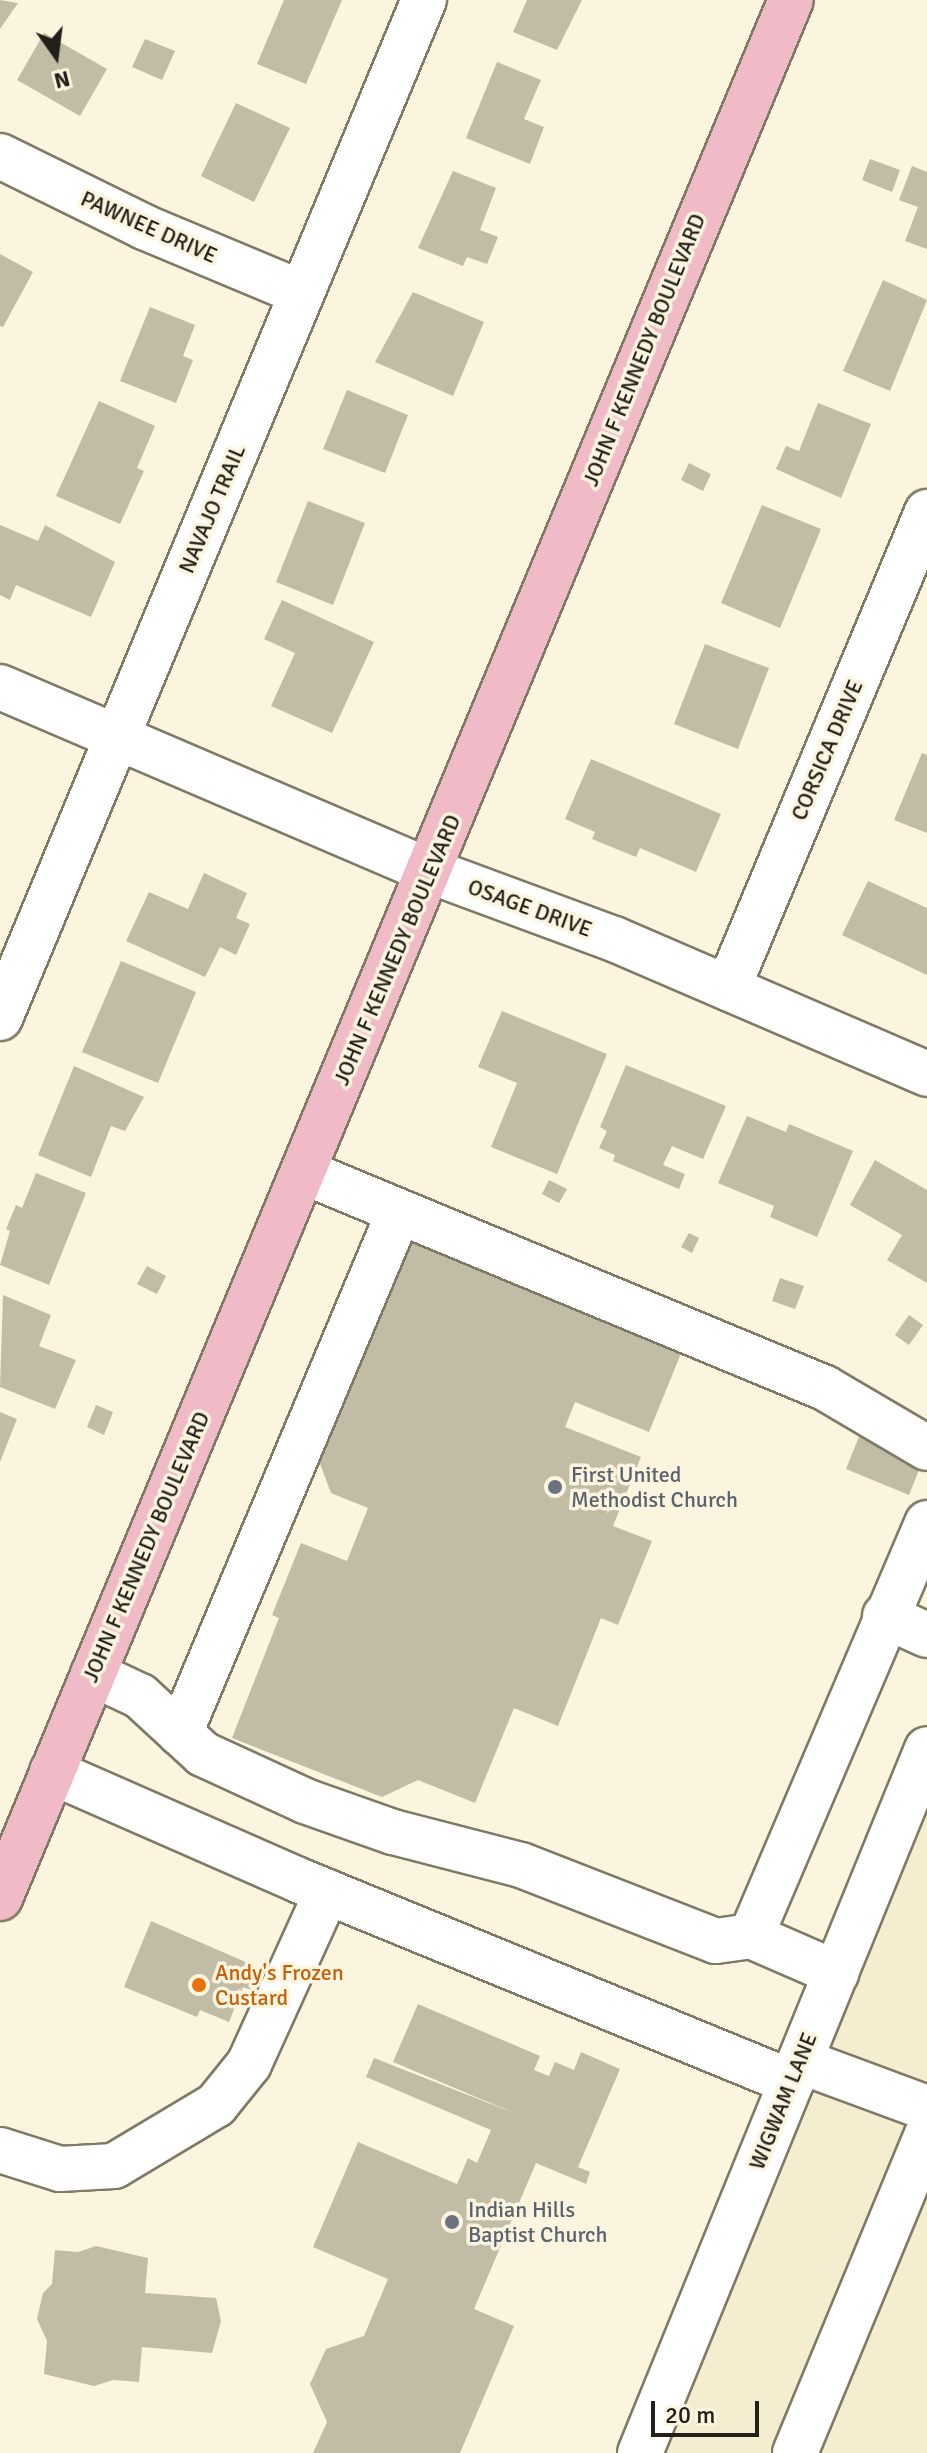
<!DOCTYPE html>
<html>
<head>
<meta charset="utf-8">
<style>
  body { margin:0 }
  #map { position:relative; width:927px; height:2453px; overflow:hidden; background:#fbf5df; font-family:Signika,sans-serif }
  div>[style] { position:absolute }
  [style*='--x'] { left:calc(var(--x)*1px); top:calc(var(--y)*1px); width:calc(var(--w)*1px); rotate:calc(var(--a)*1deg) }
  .built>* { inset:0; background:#f5edcf }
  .building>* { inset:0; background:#c1bca6 }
  .roads { filter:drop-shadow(2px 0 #7f7a66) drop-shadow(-2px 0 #7f7a66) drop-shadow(0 2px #7f7a66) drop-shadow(0 -2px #7f7a66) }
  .minor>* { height:44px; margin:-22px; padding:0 22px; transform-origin:22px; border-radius:22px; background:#fff }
  .major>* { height:44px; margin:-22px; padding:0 22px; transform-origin:22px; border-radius:22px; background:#f0bbc7 }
  .dots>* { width:22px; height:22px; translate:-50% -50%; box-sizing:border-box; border:4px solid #fbf5df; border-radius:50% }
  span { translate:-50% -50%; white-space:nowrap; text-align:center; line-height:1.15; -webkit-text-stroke:7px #fbf5df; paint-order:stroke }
  .street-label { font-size:22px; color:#222018 }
  .worship-label { font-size:22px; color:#5b616d }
  .left { translate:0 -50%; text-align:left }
  .food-label { font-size:22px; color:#c56008 }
  .north { position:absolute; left:16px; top:16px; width:80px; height:80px; -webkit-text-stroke:6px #fbf5df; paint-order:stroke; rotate:166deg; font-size:22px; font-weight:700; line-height:32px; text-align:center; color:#222018 }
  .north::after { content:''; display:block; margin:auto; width:28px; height:36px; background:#222018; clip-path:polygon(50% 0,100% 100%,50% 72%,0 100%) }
  .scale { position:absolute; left:651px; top:2401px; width:108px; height:36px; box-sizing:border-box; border:4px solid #222018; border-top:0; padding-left:10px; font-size:24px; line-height:28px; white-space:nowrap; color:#222018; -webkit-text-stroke:6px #fbf5df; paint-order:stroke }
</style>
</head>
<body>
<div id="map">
  <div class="built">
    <i style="clip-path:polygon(927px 1749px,927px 2453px,640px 2453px)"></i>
  </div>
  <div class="building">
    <i style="clip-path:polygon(0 0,18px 3px,0 29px)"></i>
    <i style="clip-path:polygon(284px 0,342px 0,306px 84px,257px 64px)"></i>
    <i style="clip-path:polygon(527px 0,582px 0,557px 50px,513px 32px)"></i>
    <i style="clip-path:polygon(44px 33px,107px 69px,80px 116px,17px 80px)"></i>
    <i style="clip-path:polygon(145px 39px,175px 51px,162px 80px,132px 67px)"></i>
    <i style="clip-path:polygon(497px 62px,541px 80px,524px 119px,544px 127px,530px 164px,466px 138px)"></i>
    <i style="clip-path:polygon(236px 103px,290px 128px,254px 202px,201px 176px)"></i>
    <i style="clip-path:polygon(870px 159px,900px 170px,892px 192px,862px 180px)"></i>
    <i style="clip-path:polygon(912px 166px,927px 172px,927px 249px,905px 241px,918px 207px,899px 200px)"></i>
    <i style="clip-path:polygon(453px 171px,496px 188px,480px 230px,498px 237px,487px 264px,467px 257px,463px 266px,418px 248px)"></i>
    <i style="clip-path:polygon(0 254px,33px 272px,3px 327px,0 326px)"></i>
    <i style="clip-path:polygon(883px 280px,927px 300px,890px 391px,843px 371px)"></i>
    <i style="clip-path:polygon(413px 292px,484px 322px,453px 396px,375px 362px)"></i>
    <i style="clip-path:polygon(150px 307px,195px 325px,183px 356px,193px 360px,176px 403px,120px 381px)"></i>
    <i style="clip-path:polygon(347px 390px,408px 415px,385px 473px,323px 449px)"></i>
    <i style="clip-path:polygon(99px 401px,155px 426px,137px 468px,144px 471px,120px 524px,56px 496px)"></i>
    <i style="clip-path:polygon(818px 403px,871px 424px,841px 498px,776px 469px,786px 446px,799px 451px)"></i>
    <i style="clip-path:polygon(689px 463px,711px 474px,703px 491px,681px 480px)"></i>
    <i style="clip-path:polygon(308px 501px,365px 523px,333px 605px,276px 582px)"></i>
    <i style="clip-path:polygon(762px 505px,821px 529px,780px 628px,721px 603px)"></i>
    <i style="clip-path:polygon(0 525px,38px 541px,45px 525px,115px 562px,91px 617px,16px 585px,10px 600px,0 595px)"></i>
    <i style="clip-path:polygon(282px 600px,374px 642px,332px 733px,271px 706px,295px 653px,264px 639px)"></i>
    <i style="clip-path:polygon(705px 644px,769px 668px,738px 749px,674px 724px)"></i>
    <i style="clip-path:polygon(922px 753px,927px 755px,927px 833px,894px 820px)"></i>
    <i style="clip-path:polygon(591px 759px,721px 814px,696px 872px,640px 848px,636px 857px,592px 839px,595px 832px,565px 819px)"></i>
    <i style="clip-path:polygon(204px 873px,247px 893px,236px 918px,250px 924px,236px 955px,220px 947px,205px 977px,126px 941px,149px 892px,188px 909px)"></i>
    <i style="clip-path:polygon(868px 881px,927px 908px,927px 975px,842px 935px)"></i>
    <i style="clip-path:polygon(121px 961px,196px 992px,158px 1083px,82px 1052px)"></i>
    <i style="clip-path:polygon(502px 1011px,607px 1054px,557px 1174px,491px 1147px,517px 1083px,478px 1067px)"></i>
    <i style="clip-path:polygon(626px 1065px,726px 1106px,703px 1159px,672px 1146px,663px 1165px,685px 1174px,679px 1189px,613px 1161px,615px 1155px,599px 1148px,607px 1131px,600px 1127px)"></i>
    <i style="clip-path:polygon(74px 1066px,144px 1097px,125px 1131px,111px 1126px,91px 1177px,38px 1155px)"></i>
    <i style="clip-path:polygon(747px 1116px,786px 1132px,789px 1124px,853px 1151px,817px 1237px,770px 1217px,774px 1206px,718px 1183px)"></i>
    <i style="clip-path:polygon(875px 1160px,927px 1190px,927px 1283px,887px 1260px,902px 1235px,850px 1205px)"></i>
    <i style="clip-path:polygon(36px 1173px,86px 1193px,49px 1285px,0 1265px,10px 1231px,6px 1229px,16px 1205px,22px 1208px)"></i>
    <i style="clip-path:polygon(549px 1180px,567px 1189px,559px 1203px,542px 1194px)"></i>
    <i style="clip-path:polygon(689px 1233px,699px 1238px,692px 1253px,681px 1247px)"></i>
    <i style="clip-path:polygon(403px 1239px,682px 1351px,649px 1432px,575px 1402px,565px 1427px,641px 1457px,613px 1526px,652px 1541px,618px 1625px,601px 1618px,558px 1726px,514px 1708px,475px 1803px,418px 1780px,382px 1797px,232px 1738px,279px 1618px,272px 1615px,301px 1543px,347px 1561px,368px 1508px,331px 1493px,316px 1453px)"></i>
    <i style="clip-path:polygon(147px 1266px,166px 1276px,157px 1294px,137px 1284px)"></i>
    <i style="clip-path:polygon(780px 1278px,804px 1286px,795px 1309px,772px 1301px)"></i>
    <i style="clip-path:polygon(3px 1295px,51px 1315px,39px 1346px,76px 1360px,55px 1409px,0 1387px)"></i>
    <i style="clip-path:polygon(909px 1315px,923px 1325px,909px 1345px,895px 1335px)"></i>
    <i style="clip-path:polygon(96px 1405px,113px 1412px,104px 1435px,87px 1427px)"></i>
    <i style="clip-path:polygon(0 1412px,17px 1419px,0 1462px)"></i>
    <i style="clip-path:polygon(860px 1434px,923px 1460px,909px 1495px,846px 1469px)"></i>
    <i style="clip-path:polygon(151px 1921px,264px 1970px,255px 1992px,243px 1987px,229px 2022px,200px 2010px,197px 2017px,124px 1987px)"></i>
    <i style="clip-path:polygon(418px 2004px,540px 2056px,534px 2070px,549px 2076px,555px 2062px,574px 2070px,581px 2052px,620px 2069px,578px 2167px,590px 2172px,586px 2184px,536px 2163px,474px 2309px,514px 2326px,460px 2453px,313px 2453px,327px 2422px,310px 2384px,326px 2349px,364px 2336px,388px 2279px,313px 2247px,358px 2142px,457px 2184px,468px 2158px,477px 2163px,491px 2130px,366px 2077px,374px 2058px,514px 2113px,393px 2062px)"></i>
    <i style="clip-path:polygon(96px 2246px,148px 2258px,145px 2293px,216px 2298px,221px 2321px,212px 2353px,142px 2347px,139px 2382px,113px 2380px,94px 2386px,44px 2374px,47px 2341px,37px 2319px,43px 2293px,52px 2284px,55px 2250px,78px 2252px)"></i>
  </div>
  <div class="roads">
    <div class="minor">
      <i style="--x:0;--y:156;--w:161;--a:26.2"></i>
      <i style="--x:144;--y:227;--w:171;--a:22.7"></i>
      <i style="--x:0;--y:687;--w:468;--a:23.2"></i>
      <i style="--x:430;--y:871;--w:196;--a:20.3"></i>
      <i style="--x:614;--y:939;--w:341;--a:23.3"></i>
      <i style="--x:728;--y:988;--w:516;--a:-67.31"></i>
      <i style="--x:0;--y:1018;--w:1103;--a:-67.39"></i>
      <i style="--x:304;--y:1172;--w:564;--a:22.52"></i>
      <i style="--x:825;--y:1388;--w:118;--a:30.5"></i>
      <i style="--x:885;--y:1616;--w:46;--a:24.3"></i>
      <i style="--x:93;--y:1674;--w:52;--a:25.1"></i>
      <i style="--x:140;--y:1696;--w:86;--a:42.6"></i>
      <i style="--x:203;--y:1754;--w:112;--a:24.7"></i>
      <i style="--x:305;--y:1801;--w:93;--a:19.4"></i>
      <i style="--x:393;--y:1832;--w:132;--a:14.5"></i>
      <i style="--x:521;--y:1865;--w:209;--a:21.3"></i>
      <i style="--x:716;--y:1941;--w:35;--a:-8"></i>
      <i style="--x:751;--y:1936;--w:93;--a:23.5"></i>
      <i style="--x:180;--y:1733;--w:565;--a:-67.2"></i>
      <i style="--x:52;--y:1772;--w:269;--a:23.7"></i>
      <i style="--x:298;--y:1880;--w:533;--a:22.28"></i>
      <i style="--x:751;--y:1936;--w:449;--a:-66.9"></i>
      <i style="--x:800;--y:2061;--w:135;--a:20.3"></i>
      <i style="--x:0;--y:2150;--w:63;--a:17.6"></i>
      <i style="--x:60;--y:2169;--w:54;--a:-3.2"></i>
      <i style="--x:114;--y:2166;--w:119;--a:-30.9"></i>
      <i style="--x:216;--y:2105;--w:53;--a:-51.2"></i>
      <i style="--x:249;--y:2064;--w:189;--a:-65.6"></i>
      <i style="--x:640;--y:2453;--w:760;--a:-67.82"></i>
      <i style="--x:795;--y:2453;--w:344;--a:-67.5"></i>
    </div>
    <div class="major">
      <i style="--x:0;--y:1898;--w:2056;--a:-67.38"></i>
    </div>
  </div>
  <div class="dots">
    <i style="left:555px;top:1487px;background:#6b7280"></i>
    <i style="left:199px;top:1985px;background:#e8710a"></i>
    <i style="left:452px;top:2222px;background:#6b7280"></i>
  </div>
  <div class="street-label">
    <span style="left:149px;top:227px;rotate:24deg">PAWNEE DRIVE</span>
    <span style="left:644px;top:350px;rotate:-68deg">JOHN F KENNEDY BOULEVARD</span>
    <span style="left:212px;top:509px;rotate:-67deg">NAVAJO TRAIL</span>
    <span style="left:827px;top:750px;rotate:-67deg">CORSICA DRIVE</span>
    <span style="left:530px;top:908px;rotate:20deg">OSAGE DRIVE</span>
    <span style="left:397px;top:950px;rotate:-67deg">JOHN F KENNEDY BOULEVARD</span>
    <span style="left:146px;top:1547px;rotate:-67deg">JOHN F KENNEDY BOULEVARD</span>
    <span style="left:783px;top:2101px;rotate:-68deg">WIGWAM LANE</span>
  </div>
  <div class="worship-label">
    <span class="left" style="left:571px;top:1487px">First United<br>Methodist Church</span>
    <span class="left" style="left:468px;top:2222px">Indian Hills<br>Baptist Church</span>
  </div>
  <div class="food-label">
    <span class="left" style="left:215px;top:1985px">Andy's Frozen<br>Custard</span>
  </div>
  <div class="north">N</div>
  <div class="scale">20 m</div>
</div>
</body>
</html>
